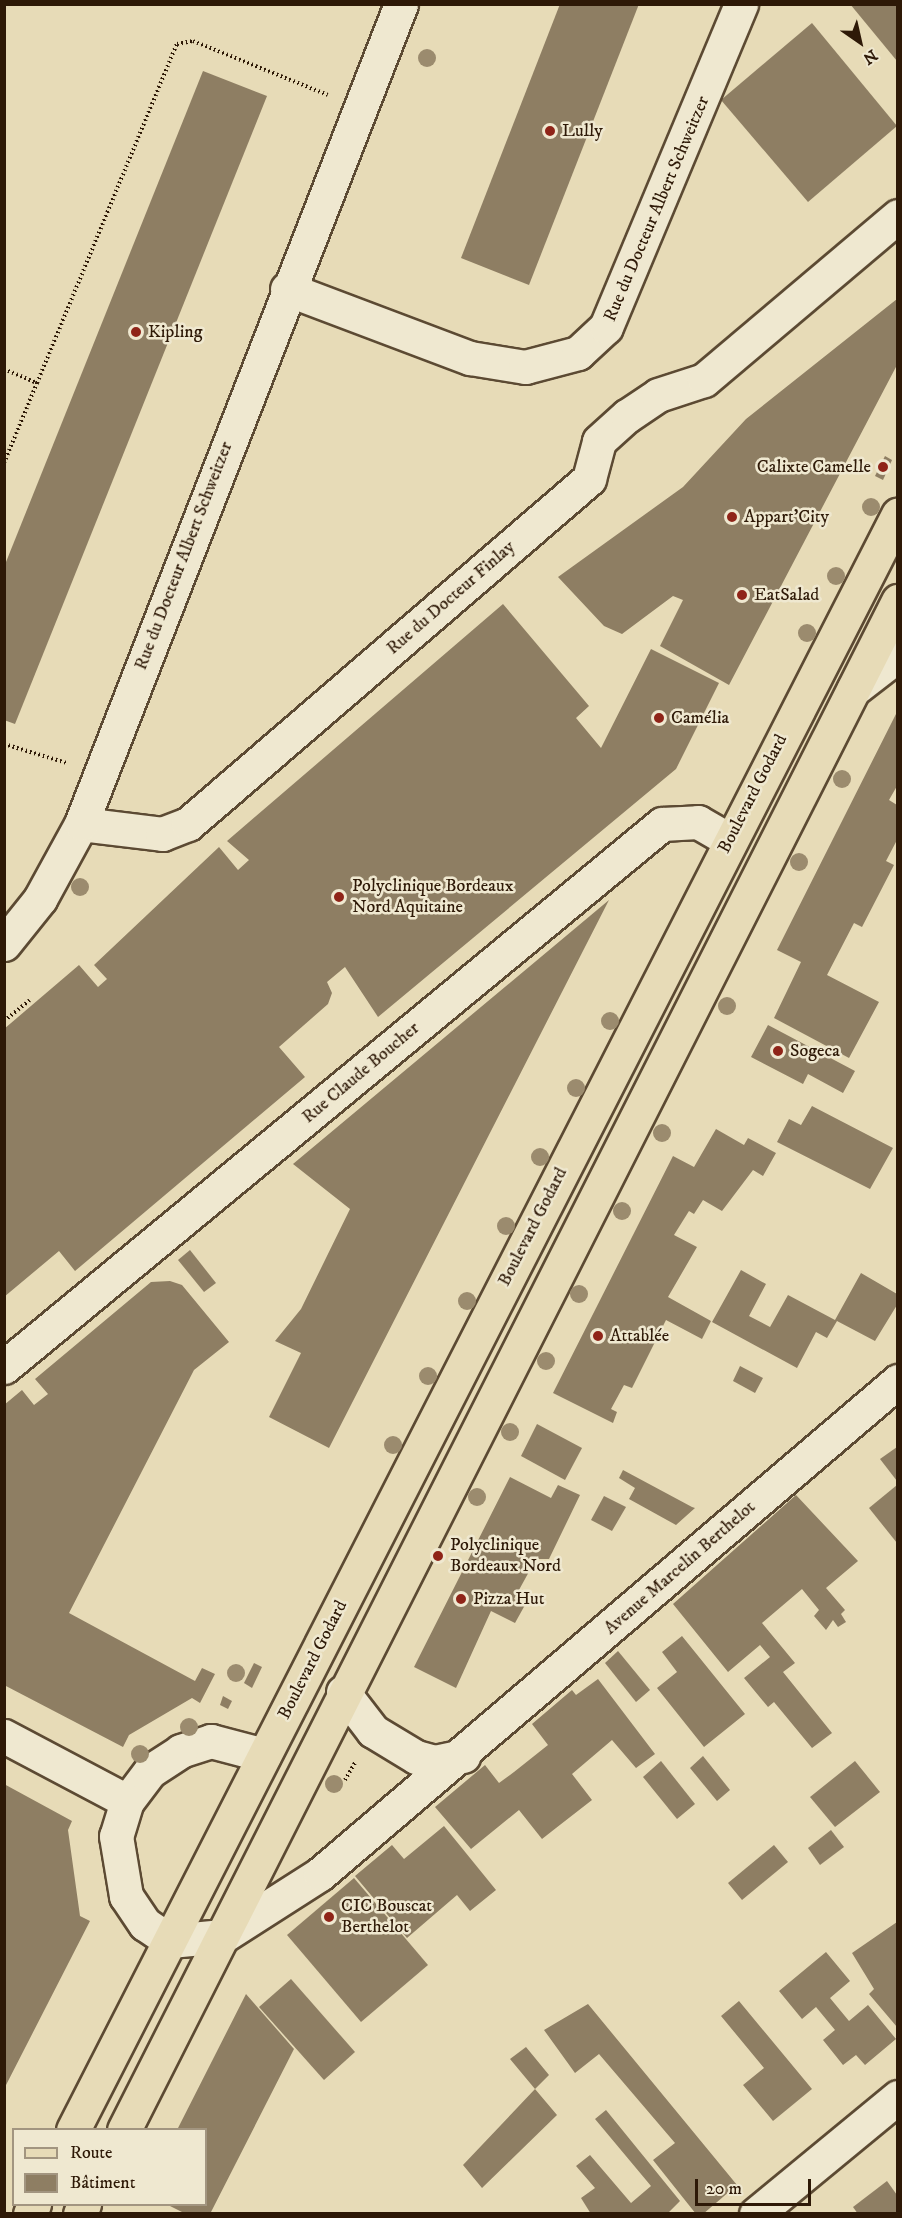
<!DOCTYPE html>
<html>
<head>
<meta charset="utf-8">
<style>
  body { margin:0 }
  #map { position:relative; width:902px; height:2218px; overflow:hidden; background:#e7dbb7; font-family:"IM FELL DW Pica",serif }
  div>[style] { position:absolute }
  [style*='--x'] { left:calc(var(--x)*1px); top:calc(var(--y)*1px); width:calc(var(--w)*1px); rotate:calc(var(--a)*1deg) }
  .building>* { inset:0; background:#8e7e63 }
  .path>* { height:4px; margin-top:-2px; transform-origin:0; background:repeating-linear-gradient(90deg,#2e1907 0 1.5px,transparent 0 4.5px) }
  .roads { filter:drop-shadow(2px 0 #5c4a33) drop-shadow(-2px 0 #5c4a33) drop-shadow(0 2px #5c4a33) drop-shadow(0 -2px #5c4a33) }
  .minor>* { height:33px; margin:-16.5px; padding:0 16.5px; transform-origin:16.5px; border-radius:16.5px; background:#efe8d0 }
  .major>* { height:33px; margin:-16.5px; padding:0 16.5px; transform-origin:16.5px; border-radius:16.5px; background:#e7dbb7 }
  .trees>* { width:18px; height:18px; margin:-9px; border-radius:50%; background:#9b8b6e }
  .dots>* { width:16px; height:16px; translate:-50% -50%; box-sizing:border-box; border:3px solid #efe8d0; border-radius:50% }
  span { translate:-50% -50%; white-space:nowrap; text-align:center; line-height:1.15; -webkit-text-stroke:5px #efe8d0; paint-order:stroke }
  .poi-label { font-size:18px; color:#2e1907 }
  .left { translate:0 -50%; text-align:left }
  .right { translate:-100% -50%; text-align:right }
  .street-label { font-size:18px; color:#2e1907 }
  .frame { position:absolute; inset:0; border:6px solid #2e1907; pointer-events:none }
  .legend { position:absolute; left:12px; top:2128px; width:195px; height:78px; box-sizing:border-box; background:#efe8d0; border:2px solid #a29580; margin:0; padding:8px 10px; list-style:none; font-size:18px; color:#2e1907 }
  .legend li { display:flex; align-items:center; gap:12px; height:30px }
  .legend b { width:30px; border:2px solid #a29580 }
  .north { position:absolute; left:830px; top:12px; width:60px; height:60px; -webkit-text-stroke:4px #efe8d0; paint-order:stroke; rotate:146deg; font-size:16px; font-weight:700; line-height:24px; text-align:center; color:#2e1907 }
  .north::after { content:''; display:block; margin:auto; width:21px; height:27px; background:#2e1907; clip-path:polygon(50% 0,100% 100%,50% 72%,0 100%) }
  .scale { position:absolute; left:695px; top:2179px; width:116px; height:27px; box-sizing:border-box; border:3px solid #2e1907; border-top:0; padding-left:8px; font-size:18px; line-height:21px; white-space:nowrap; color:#2e1907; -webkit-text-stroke:4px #efe8d0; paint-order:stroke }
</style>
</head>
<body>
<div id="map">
  <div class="building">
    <i style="clip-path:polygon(560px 4px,639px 4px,529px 285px,461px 258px)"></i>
    <i style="clip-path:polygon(850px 4px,897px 4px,897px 61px)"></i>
    <i style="clip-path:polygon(812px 23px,897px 126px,808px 202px,721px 100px)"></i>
    <i style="clip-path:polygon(203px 71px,267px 96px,15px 724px,4px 720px,4px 567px)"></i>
    <i style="clip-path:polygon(897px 299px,897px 365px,729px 685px,660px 646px,683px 600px,673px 596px,622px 634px,604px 626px,558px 577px,683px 487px,746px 419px)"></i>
    <i style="clip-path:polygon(885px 456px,892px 460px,883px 480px,875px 476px)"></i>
    <i style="clip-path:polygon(503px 604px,589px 706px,576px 718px,601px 748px,651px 649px,719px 683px,676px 769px,378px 1017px,345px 967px,327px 982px,332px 993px,328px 1004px,279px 1047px,305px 1077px,75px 1271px,59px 1251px,4px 1297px,4px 1029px,79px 965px,98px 987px,107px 979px,94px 965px,219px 847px,238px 870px,249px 860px,227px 841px)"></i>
    <i style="clip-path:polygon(897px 712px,897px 786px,889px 800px,897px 805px,897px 840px,886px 861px,894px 865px,862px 927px,854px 923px,827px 975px,879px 1002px,849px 1058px,774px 1018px,801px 962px,777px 950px)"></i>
    <i style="clip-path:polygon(609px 900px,329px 1448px,269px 1417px,301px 1353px,275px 1341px,301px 1309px,350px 1209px,293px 1164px)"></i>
    <i style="clip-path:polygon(768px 1025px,855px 1071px,843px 1093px,808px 1074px,803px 1084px,751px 1057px)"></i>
    <i style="clip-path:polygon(812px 1106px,893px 1148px,870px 1189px,777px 1142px,789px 1119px,801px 1125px)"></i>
    <i style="clip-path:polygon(716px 1129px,744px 1145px,748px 1138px,776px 1153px,763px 1176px,753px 1170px,722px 1211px,703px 1200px,694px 1214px,689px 1211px,674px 1235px,697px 1247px,668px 1297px,711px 1321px,702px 1339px,666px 1320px,632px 1388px,624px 1385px,611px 1409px,617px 1412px,613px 1423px,553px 1393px,673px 1156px,694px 1167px)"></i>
    <i style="clip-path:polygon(190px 1250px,216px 1283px,204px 1292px,178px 1260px)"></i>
    <i style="clip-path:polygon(741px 1270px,766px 1284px,749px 1316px,770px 1327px,788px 1295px,835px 1320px,861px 1273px,897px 1294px,897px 1305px,875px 1341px,837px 1321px,827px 1338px,816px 1332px,797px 1368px,712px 1322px)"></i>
    <i style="clip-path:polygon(170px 1281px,182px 1285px,229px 1342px,194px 1370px,69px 1613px,195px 1681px,202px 1668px,215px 1674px,200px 1703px,192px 1698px,129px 1735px,123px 1747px,4px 1685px,4px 1405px,22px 1390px,34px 1405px,48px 1394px,35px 1379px,151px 1282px)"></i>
    <i style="clip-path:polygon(740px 1366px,763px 1378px,755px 1393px,733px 1381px)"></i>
    <i style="clip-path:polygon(537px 1424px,582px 1448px,565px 1480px,521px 1456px)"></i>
    <i style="clip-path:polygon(897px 1447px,897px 1481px,880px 1459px)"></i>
    <i style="clip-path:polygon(623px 1470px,692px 1507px,695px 1508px,676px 1525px,629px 1499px,635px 1488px,619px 1478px)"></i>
    <i style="clip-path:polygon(510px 1477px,551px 1498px,558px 1485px,580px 1495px,549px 1559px,536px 1559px,514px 1599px,525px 1605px,515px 1623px,491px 1611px,456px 1688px,414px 1667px)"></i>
    <i style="clip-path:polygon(897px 1485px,897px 1543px,869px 1508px)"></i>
    <i style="clip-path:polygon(796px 1495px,858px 1561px,826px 1588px,845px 1610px,841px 1614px,846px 1622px,838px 1627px,833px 1620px,826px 1630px,814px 1616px,819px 1610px,802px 1589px,762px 1623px,795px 1663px,783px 1672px,832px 1733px,812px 1748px,774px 1702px,768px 1707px,744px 1678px,770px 1657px,760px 1645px,728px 1672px,673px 1604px)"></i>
    <i style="clip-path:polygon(604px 1496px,626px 1507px,612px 1531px,591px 1520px)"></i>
    <i style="clip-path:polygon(682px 1636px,745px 1714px,704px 1747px,657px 1688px,677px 1672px,662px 1652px)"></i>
    <i style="clip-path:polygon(618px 1651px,650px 1690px,636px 1702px,605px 1663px)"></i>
    <i style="clip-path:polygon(254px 1663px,262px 1667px,252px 1688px,244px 1683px)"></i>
    <i style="clip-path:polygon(598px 1679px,655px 1754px,636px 1768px,612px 1740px,572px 1774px,592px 1800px,556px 1828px,542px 1839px,519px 1810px,471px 1849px,435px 1807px,485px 1765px,499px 1783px,514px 1772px,548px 1745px,532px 1724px,572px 1690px,576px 1695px)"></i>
    <i style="clip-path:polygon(223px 1696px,232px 1701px,228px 1709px,220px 1705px)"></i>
    <i style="clip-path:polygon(703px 1756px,730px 1790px,717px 1801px,690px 1768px)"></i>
    <i style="clip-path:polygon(661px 1761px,695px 1804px,677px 1819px,643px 1777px)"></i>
    <i style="clip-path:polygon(855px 1761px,880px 1792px,835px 1827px,810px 1797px)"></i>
    <i style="clip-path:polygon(4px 1784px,72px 1821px,68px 1830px,80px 1916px,90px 1921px,4px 2089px)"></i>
    <i style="clip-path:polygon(444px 1826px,496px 1890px,470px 1911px,457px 1895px,407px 1938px,355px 1876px,392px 1845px,404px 1859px)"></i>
    <i style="clip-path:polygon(831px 1830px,844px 1847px,820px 1865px,808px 1848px)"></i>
    <i style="clip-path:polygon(774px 1845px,788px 1862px,742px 1900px,728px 1883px)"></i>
    <i style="clip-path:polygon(354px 1878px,428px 1965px,361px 2022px,287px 1935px)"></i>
    <i style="clip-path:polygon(897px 1922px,897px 2027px,869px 1994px,874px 1989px,852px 1953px)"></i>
    <i style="clip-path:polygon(826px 1952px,850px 1981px,830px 1998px,849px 2021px,868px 2005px,896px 2039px,865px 2065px,856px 2055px,843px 2065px,823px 2040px,835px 2030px,816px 2007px,802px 2019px,779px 1991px)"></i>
    <i style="clip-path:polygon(291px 1979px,355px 2052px,324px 2080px,259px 2007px)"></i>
    <i style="clip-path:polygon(246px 1994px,294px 2049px,210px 2214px,186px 2214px,168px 2205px,206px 2205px,206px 2130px,177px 2130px)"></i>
    <i style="clip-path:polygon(739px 2001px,812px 2089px,773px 2121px,743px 2085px,764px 2068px,721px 2016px)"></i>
    <i style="clip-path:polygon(588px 2004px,737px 2185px,703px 2214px,696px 2214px,653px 2160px,675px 2143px,599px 2054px,575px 2073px,544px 2030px)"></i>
    <i style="clip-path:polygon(526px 2047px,549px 2075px,535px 2089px,557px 2115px,482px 2188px,463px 2165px,535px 2089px,510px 2059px)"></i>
    <i style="clip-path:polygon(606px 2110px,680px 2201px,667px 2214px,591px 2214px,581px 2198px,595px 2188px,576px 2166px,590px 2155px,631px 2203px,651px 2186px,595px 2119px)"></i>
    <i style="clip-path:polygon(887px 2181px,897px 2195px,897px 2214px,858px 2214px,853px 2207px)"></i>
  </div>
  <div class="path">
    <i style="--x:4;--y:369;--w:36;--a:23"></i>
    <i style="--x:37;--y:383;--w:367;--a:-67.6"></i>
    <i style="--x:177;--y:44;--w:16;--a:-11"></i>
    <i style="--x:193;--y:41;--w:145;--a:21.8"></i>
    <i style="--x:4;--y:463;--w:87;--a:-67.6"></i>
    <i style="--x:4;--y:744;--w:66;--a:16.8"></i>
    <i style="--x:4;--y:1021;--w:33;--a:-39"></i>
    <i style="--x:345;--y:1780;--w:20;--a:-60"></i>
  </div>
  <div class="roads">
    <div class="minor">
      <i style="--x:287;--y:289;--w:196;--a:20.7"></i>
      <i style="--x:470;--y:358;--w:56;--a:9.3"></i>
      <i style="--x:525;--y:367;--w:55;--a:-14.8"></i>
      <i style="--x:578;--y:353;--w:38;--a:-43"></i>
      <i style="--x:606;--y:327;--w:350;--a:-67.3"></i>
      <i style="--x:854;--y:689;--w:56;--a:-37.7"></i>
      <i style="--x:81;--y:824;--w:82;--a:7"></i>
      <i style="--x:162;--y:834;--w:28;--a:-21"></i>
      <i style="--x:188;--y:824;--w:529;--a:-40.71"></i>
      <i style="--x:589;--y:479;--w:39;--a:-75"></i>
      <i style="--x:599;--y:441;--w:38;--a:-42"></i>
      <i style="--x:627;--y:416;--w:37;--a:-34"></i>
      <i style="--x:658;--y:395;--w:48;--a:-18.1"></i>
      <i style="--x:704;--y:380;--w:254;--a:-40.2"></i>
      <i style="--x:4;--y:944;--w:58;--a:-51.3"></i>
      <i style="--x:40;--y:899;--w:85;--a:-61.3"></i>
      <i style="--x:81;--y:824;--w:880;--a:-68.68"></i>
      <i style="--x:4;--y:1367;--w:853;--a:-39.53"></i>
      <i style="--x:662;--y:824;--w:36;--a:-3"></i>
      <i style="--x:698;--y:822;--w:36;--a:30"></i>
      <i style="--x:343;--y:1692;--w:49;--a:52.4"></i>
      <i style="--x:373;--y:1731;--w:50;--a:31.2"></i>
      <i style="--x:416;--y:1757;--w:20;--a:15"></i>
      <i style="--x:435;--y:1762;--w:29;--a:-12"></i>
      <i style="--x:4;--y:1736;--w:139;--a:27.9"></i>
      <i style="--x:264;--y:1755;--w:55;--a:-165.2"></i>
      <i style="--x:211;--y:1741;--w:32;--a:162"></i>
      <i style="--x:181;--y:1751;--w:37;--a:147"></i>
      <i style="--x:150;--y:1771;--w:38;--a:127"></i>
      <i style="--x:127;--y:1801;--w:37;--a:107"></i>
      <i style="--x:116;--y:1836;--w:61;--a:80.5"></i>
      <i style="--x:126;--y:1896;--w:34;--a:56"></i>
      <i style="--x:145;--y:1924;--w:30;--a:34"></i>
      <i style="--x:170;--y:1941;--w:53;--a:-5.4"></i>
      <i style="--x:223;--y:1936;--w:115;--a:-32.6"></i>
      <i style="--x:320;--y:1874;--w:760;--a:-40.46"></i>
      <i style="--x:756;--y:2214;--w:184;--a:-39.5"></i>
    </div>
    <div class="major">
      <i style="--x:73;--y:2130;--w:1814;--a:-62.95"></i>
      <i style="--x:124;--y:2130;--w:1714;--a:-63.15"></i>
      <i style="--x:30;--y:2214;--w:11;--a:-68"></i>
      <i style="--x:80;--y:2214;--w:11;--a:-68"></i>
    </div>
  </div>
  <div class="trees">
    <i style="left:427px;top:58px"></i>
    <i style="left:871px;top:507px"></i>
    <i style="left:836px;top:576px"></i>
    <i style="left:807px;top:633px"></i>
    <i style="left:842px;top:779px"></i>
    <i style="left:799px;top:862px"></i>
    <i style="left:80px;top:887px"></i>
    <i style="left:727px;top:1006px"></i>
    <i style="left:610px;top:1021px"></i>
    <i style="left:576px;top:1088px"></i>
    <i style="left:662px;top:1133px"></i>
    <i style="left:540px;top:1157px"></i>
    <i style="left:622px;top:1211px"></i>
    <i style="left:506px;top:1226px"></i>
    <i style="left:579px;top:1294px"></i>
    <i style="left:467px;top:1301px"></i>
    <i style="left:546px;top:1361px"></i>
    <i style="left:428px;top:1376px"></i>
    <i style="left:510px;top:1432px"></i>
    <i style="left:393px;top:1445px"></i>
    <i style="left:477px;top:1497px"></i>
    <i style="left:236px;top:1673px"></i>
    <i style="left:189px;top:1727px"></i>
    <i style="left:140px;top:1754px"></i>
    <i style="left:334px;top:1784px"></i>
  </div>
  <div class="dots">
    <i style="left:550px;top:131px;background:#8f2418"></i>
    <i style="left:136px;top:332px;background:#8f2418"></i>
    <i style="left:883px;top:467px;background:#8f2418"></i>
    <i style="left:732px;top:517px;background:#8f2418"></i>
    <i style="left:742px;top:595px;background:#8f2418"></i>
    <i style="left:659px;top:718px;background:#8f2418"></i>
    <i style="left:339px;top:897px;background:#8f2418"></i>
    <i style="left:778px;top:1051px;background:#8f2418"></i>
    <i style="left:598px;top:1336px;background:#8f2418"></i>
    <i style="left:438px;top:1556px;background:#8f2418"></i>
    <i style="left:461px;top:1599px;background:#8f2418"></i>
    <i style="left:329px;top:1917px;background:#8f2418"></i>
  </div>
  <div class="poi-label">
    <span class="left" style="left:562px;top:131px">Lully</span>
    <span class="left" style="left:148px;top:332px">Kipling</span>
    <span class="right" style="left:871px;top:467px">Calixte Camelle</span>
    <span class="left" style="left:744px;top:517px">Appart'City</span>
    <span class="left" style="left:754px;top:595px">EatSalad</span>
    <span class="left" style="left:671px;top:718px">Camélia</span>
    <span class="left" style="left:352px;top:897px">Polyclinique Bordeaux<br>Nord Aquitaine</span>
    <span class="left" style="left:790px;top:1051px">Sogeca</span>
    <span class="left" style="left:610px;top:1336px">Attablée</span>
    <span class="left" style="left:450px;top:1556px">Polyclinique<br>Bordeaux Nord</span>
    <span class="left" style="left:473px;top:1599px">Pizza Hut</span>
    <span class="left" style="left:341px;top:1917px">CIC Bouscat<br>Berthelot</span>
  </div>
  <div class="street-label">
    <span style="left:657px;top:209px;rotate:-67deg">Rue du Docteur Albert Schweitzer</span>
    <span style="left:184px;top:556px;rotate:-69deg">Rue du Docteur Albert Schweitzer</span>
    <span style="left:451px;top:598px;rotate:-41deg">Rue du Docteur Finlay</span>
    <span style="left:753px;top:794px;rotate:-63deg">Boulevard Godard</span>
    <span style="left:361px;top:1073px;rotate:-40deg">Rue Claude Boucher</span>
    <span style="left:533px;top:1227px;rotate:-63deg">Boulevard Godard</span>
    <span style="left:680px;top:1568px;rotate:-41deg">Avenue Marcelin Berthelot</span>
    <span style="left:313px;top:1660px;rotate:-63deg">Boulevard Godard</span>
  </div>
  <div class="frame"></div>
  <ul class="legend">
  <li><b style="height:8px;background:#e7dbb7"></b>Route</li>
  <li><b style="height:16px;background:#8e7e63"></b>Bâtiment</li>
  </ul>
  <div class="north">N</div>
  <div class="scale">20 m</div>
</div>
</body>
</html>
